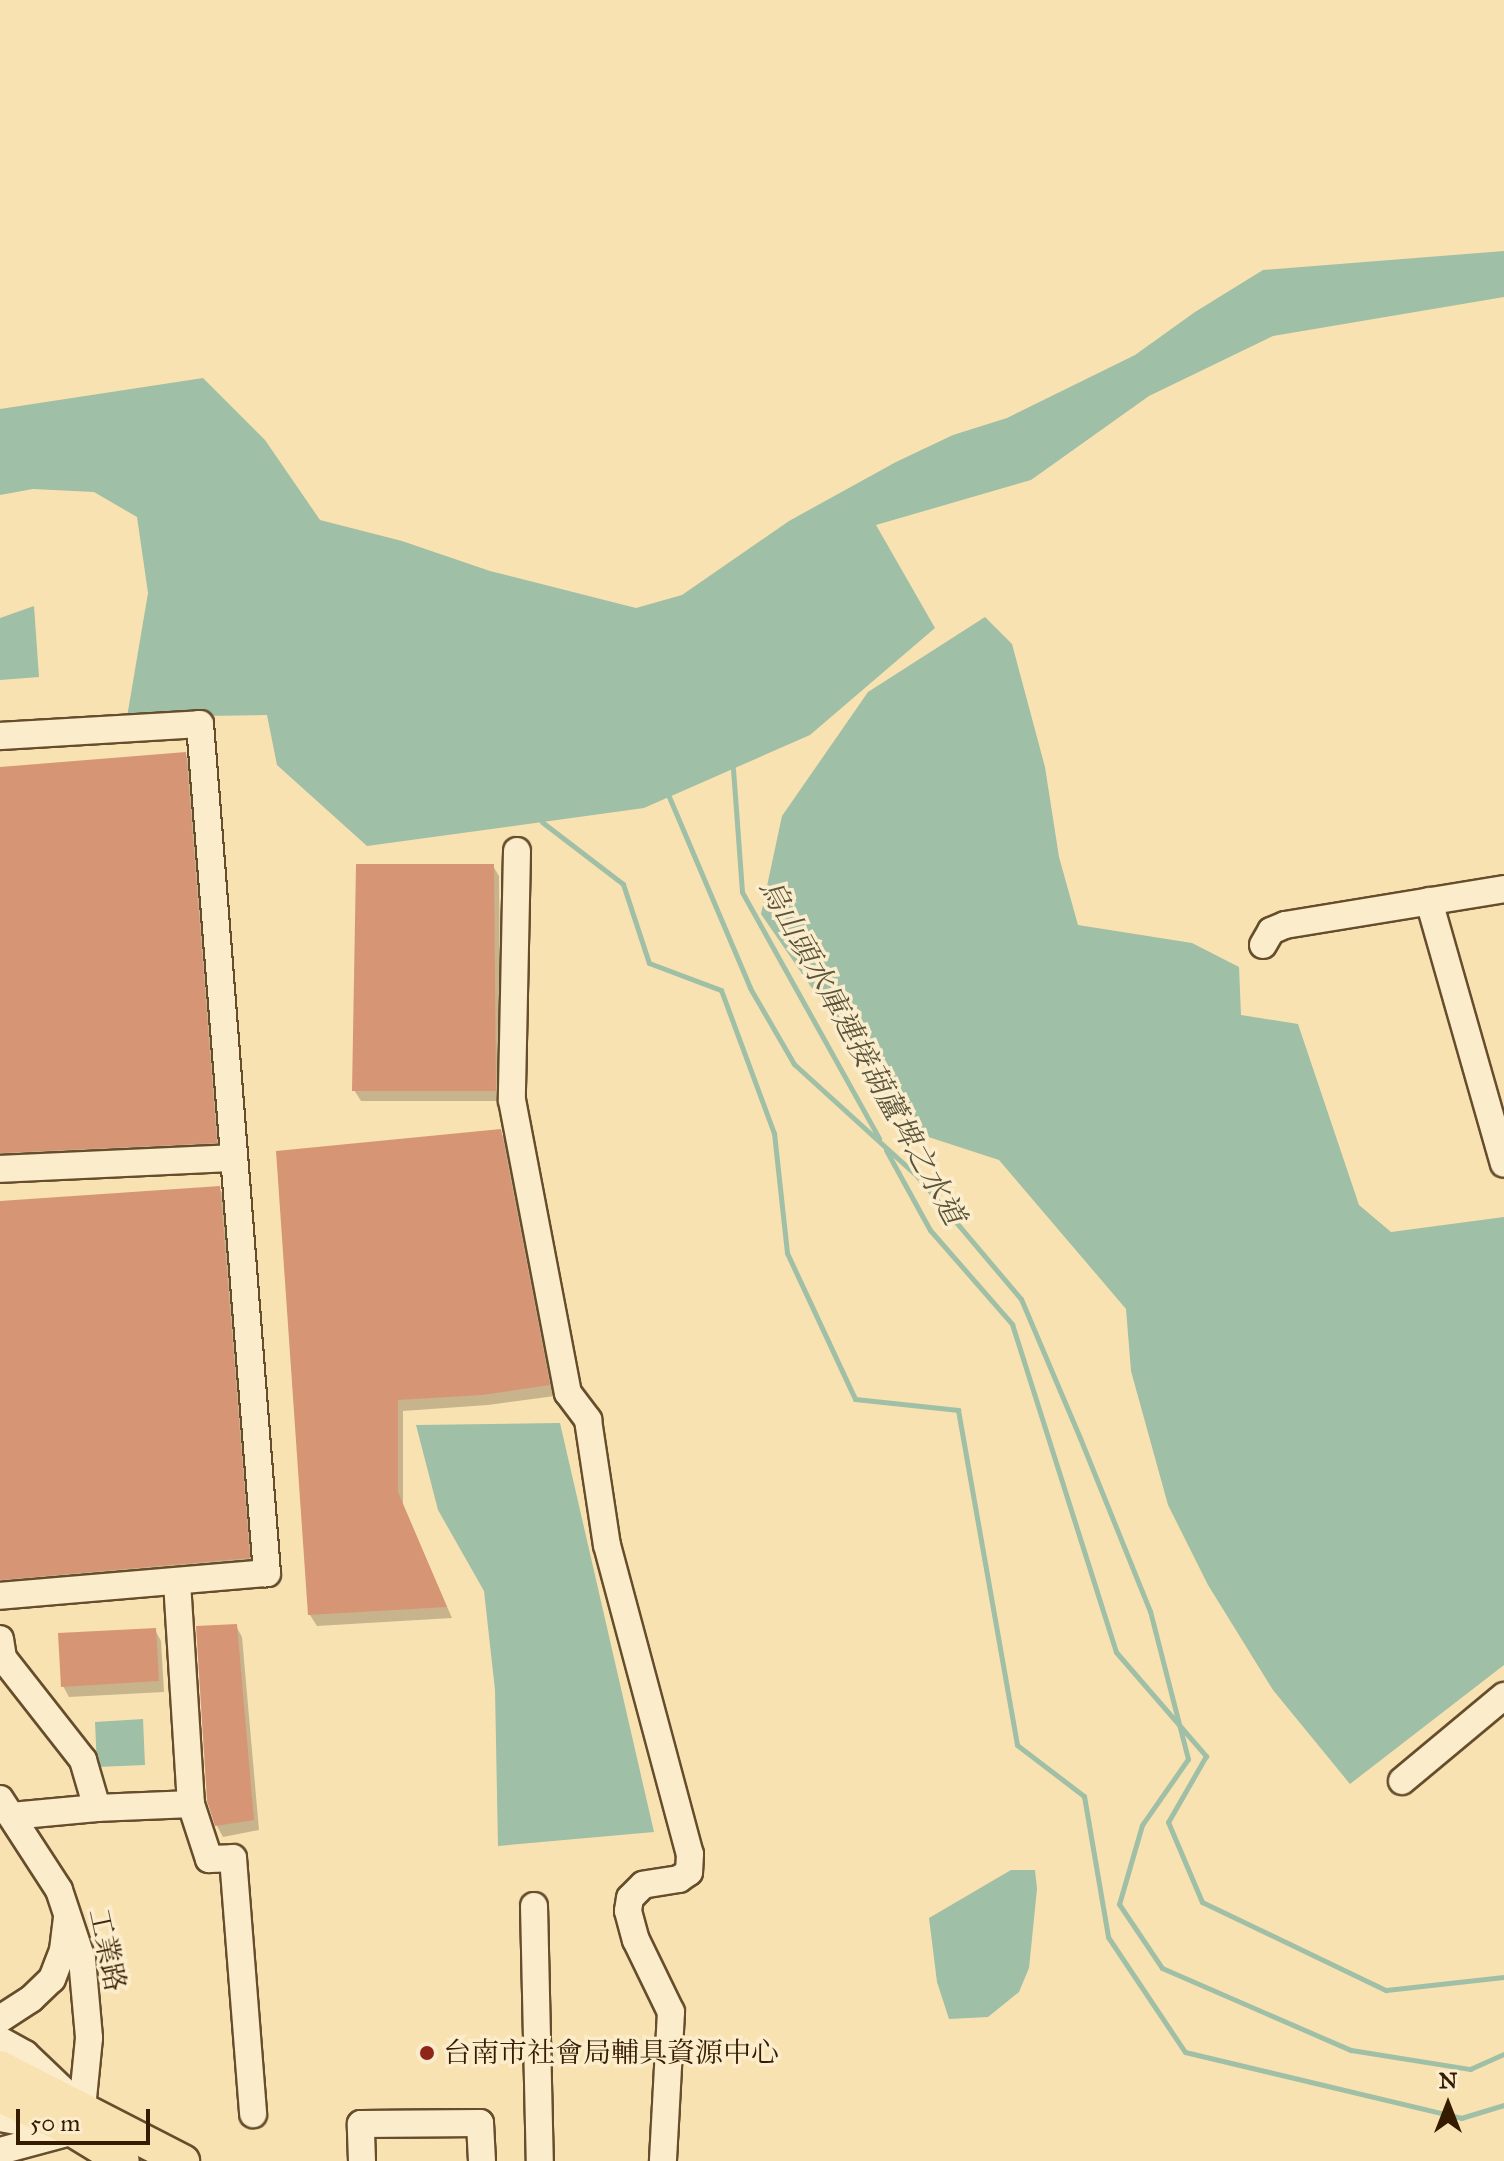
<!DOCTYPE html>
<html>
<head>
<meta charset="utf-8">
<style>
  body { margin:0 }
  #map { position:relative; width:1504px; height:2161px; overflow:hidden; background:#f9e2b1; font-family:"IM FELL Great Primer","Noto Serif TC",serif }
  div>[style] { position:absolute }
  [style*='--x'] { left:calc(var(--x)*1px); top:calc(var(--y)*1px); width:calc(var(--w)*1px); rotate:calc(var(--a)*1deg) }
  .water>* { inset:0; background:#9fbfa6 }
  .shadow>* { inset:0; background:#0003 }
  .stream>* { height:5px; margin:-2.5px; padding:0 2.5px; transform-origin:2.5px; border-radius:2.5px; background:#9fbfa6 }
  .building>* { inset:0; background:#d69675 }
  .roads { filter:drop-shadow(2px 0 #664d2c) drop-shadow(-2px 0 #664d2c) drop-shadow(0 2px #664d2c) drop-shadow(0 -2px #664d2c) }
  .minor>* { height:26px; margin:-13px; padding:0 13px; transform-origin:13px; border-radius:13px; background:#fbeccc }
  .major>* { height:32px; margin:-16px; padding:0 16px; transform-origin:16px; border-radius:16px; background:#f9e2b1 }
  .dots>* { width:22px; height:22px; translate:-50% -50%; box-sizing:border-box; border:4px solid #fbeccc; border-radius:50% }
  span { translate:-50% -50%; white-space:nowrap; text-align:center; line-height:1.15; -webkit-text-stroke:7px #fbeccc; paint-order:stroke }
  .street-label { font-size:28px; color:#351b00 }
  .poi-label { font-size:28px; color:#351b00 }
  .left { translate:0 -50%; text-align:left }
  .water-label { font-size:30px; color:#5a543a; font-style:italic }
  .north { position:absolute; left:1408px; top:2065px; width:80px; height:80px; -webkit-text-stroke:6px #fbeccc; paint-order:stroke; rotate:0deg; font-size:22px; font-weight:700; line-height:32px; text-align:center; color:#351b00 }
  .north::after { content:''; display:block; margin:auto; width:28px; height:36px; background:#351b00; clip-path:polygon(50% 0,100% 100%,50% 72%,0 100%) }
  .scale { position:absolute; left:16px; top:2109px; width:134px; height:36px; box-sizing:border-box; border:4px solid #351b00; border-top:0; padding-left:10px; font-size:24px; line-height:28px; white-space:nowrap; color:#351b00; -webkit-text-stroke:6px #fbeccc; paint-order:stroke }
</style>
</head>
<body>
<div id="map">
  <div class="water">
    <i style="clip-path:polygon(1504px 251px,1504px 297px,1273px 336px,1149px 396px,1031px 480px,876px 525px,935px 628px,810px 735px,644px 808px,367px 846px,277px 765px,267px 715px,127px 717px,148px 593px,137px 517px,94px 492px,33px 489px,0 495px,0 409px,203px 378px,265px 440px,320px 520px,402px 541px,490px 571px,636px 608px,682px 595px,789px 521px,896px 462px,953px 435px,1007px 418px,1135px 355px,1195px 312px,1263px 270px)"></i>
    <i style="clip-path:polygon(34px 606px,39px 677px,0 680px,0 618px)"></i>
    <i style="clip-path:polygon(985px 617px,1012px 644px,1045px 767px,1059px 857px,1078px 925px,1192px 943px,1239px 967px,1241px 1015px,1298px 1024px,1359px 1205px,1391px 1232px,1504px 1217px,1504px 1665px,1350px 1784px,1273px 1690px,1208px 1585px,1168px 1505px,1131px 1371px,1126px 1309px,999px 1160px,910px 1131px,761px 914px,782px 816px,868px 692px)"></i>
    <i style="clip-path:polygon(560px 1423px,654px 1832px,498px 1846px,495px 1690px,484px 1591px,438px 1510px,416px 1425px)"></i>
    <i style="clip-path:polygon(143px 1719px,145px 1765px,97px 1767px,95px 1722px)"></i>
    <i style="clip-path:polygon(1011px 1870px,1035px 1870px,1037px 1889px,1029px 1968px,1019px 1992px,988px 2017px,949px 2019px,937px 1982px,929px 1918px)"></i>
  </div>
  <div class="shadow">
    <i style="clip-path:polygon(185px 754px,191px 765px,222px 1153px,0 1164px,0 769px)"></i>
    <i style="clip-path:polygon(493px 866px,499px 876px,501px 1101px,361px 1101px,354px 1090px)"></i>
    <i style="clip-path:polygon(500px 1131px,506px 1142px,555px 1396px,488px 1405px,403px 1411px,403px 1505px,452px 1618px,317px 1626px,310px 1615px)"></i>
    <i style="clip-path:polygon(219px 1188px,226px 1199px,255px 1569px,8px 1590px,2px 1579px,0 1554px,0 1203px)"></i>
    <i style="clip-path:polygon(236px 1626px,242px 1637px,259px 1830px,223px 1837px,217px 1826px)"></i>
    <i style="clip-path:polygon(155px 1630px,161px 1641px,164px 1692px,69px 1697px,63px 1686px)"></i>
  </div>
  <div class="stream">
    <i style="--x:733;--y:769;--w:123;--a:85.8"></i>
    <i style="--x:742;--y:892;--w:282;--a:60.9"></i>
    <i style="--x:667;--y:792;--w:213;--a:67"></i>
    <i style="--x:750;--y:988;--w:88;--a:59.9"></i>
    <i style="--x:794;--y:1064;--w:166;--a:42.3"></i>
    <i style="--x:917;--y:1176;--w:161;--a:49.8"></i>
    <i style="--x:1021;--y:1299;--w:151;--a:67"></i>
    <i style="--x:1080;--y:1438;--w:187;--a:68"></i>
    <i style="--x:1150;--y:1611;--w:153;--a:75.6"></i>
    <i style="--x:1188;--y:1759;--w:80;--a:124.9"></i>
    <i style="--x:1142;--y:1825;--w:82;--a:106.2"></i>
    <i style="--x:1119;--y:1904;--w:77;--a:56.1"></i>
    <i style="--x:1162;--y:1968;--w:206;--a:23.5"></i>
    <i style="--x:1351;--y:2050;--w:121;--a:9.1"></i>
    <i style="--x:1470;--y:2069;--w:37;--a:-24"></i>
    <i style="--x:542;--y:822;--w:102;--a:37.4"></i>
    <i style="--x:623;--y:884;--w:83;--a:71.8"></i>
    <i style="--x:649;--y:963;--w:77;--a:20.6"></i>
    <i style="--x:721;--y:990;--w:153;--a:69.7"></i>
    <i style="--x:774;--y:1133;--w:121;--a:83.8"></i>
    <i style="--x:787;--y:1253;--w:161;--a:65"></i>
    <i style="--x:855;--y:1399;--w:104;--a:6.1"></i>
    <i style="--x:958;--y:1410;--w:340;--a:80"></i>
    <i style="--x:1017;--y:1745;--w:84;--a:37.3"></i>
    <i style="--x:1084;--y:1796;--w:143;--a:80.3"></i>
    <i style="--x:1108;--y:1937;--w:138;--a:56.2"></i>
    <i style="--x:1185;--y:2052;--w:284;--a:13.4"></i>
    <i style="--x:1461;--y:2118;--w:45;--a:-16.8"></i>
    <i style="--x:886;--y:1150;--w:91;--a:61.2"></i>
    <i style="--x:930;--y:1230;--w:125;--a:48.9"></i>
    <i style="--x:1012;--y:1324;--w:344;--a:72.4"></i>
    <i style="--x:1116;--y:1652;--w:138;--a:49.1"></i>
    <i style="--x:1206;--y:1756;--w:76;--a:119.9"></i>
    <i style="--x:1168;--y:1822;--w:87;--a:67"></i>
    <i style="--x:1202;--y:1902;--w:204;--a:25.6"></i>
    <i style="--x:1386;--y:1990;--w:119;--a:-6.3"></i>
  </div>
  <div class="building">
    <i style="clip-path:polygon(186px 752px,217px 1143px,0 1153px,0 767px)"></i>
    <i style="clip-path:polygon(356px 864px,494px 864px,496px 1091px,352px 1091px)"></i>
    <i style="clip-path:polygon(501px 1129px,550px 1385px,482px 1395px,398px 1400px,398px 1492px,447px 1607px,308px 1615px,276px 1151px)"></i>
    <i style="clip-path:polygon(220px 1186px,250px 1558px,0 1580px,0 1201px)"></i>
    <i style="clip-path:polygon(237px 1624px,254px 1820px,215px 1826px,207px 1801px,196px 1626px)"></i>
    <i style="clip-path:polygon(156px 1628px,159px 1681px,61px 1687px,58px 1633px)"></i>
  </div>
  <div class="roads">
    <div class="minor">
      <i style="--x:0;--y:736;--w:200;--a:-3.4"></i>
      <i style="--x:200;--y:724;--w:852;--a:85.49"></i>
      <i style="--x:267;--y:1573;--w:268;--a:175.1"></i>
      <i style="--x:517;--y:851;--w:249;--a:91.2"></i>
      <i style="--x:512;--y:1100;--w:298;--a:79.2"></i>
      <i style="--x:568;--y:1393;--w:34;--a:53"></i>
      <i style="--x:588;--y:1420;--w:126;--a:81.4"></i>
      <i style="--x:607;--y:1545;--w:320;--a:75"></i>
      <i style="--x:690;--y:1854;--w:18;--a:93"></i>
      <i style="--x:689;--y:1872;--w:12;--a:145"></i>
      <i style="--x:679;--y:1879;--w:36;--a:171"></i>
      <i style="--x:643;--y:1885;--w:18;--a:135"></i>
      <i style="--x:630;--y:1898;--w:13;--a:99"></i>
      <i style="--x:628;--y:1911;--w:30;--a:75"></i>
      <i style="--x:636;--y:1940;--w:80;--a:64.1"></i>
      <i style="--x:671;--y:2012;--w:149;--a:93.1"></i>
      <i style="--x:1429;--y:901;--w:273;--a:74.1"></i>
      <i style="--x:1263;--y:945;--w:16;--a:-60"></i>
      <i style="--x:1271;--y:931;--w:15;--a:-23"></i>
      <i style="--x:1285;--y:925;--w:222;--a:-9.3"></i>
      <i style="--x:0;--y:1169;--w:234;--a:-2.7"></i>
      <i style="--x:177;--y:1582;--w:222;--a:86.4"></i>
      <i style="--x:191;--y:1804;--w:58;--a:71.9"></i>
      <i style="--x:209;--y:1859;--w:24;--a:-2"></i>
      <i style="--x:233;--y:1858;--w:257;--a:85.5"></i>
      <i style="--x:0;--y:1639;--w:19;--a:81"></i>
      <i style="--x:3;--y:1658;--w:130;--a:51.9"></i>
      <i style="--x:83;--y:1760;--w:50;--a:73.7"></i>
      <i style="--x:97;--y:1808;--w:86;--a:174.7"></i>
      <i style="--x:1402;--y:1781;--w:133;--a:-39.8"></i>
      <i style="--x:0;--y:1799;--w:108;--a:57"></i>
      <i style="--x:59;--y:1890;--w:73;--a:71.6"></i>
      <i style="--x:82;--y:1959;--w:79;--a:84.9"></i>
      <i style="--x:89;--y:2038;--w:70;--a:95.7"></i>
      <i style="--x:82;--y:2108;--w:17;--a:111"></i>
      <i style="--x:97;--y:1808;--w:94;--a:-2.4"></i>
      <i style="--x:534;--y:1906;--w:255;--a:88.7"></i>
      <i style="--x:0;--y:2019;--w:37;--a:-33"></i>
      <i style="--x:31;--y:1999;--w:29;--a:-44"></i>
      <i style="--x:52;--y:1979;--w:31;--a:-69"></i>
      <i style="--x:63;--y:1950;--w:32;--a:-83"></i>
      <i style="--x:0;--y:2040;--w:29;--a:29"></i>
      <i style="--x:25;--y:2054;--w:59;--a:43.6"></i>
      <i style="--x:0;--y:2118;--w:55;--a:10.5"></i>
      <i style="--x:0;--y:2151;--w:77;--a:-15.1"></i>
      <i style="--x:362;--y:2161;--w:37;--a:-92"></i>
      <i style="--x:361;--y:2124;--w:119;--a:-0.5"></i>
      <i style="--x:480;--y:2123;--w:38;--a:87"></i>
    </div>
    <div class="major">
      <i style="--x:0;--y:2067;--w:206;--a:27.2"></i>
      <i style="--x:0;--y:2096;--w:82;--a:25.3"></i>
      <i style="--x:74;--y:2131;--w:57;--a:31.5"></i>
    </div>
  </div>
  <div class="dots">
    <i style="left:427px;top:2053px;background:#8f2418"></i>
  </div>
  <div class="street-label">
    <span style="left:107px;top:1950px;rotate:78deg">工業路</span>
  </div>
  <div class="poi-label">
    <span class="left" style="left:443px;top:2053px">台南市社會局輔具資源中心</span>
  </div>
  <div class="water-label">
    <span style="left:862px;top:1052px;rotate:61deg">烏山頭水庫連接葫蘆埤之水道</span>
  </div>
  <div class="north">N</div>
  <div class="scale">50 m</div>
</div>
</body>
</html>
